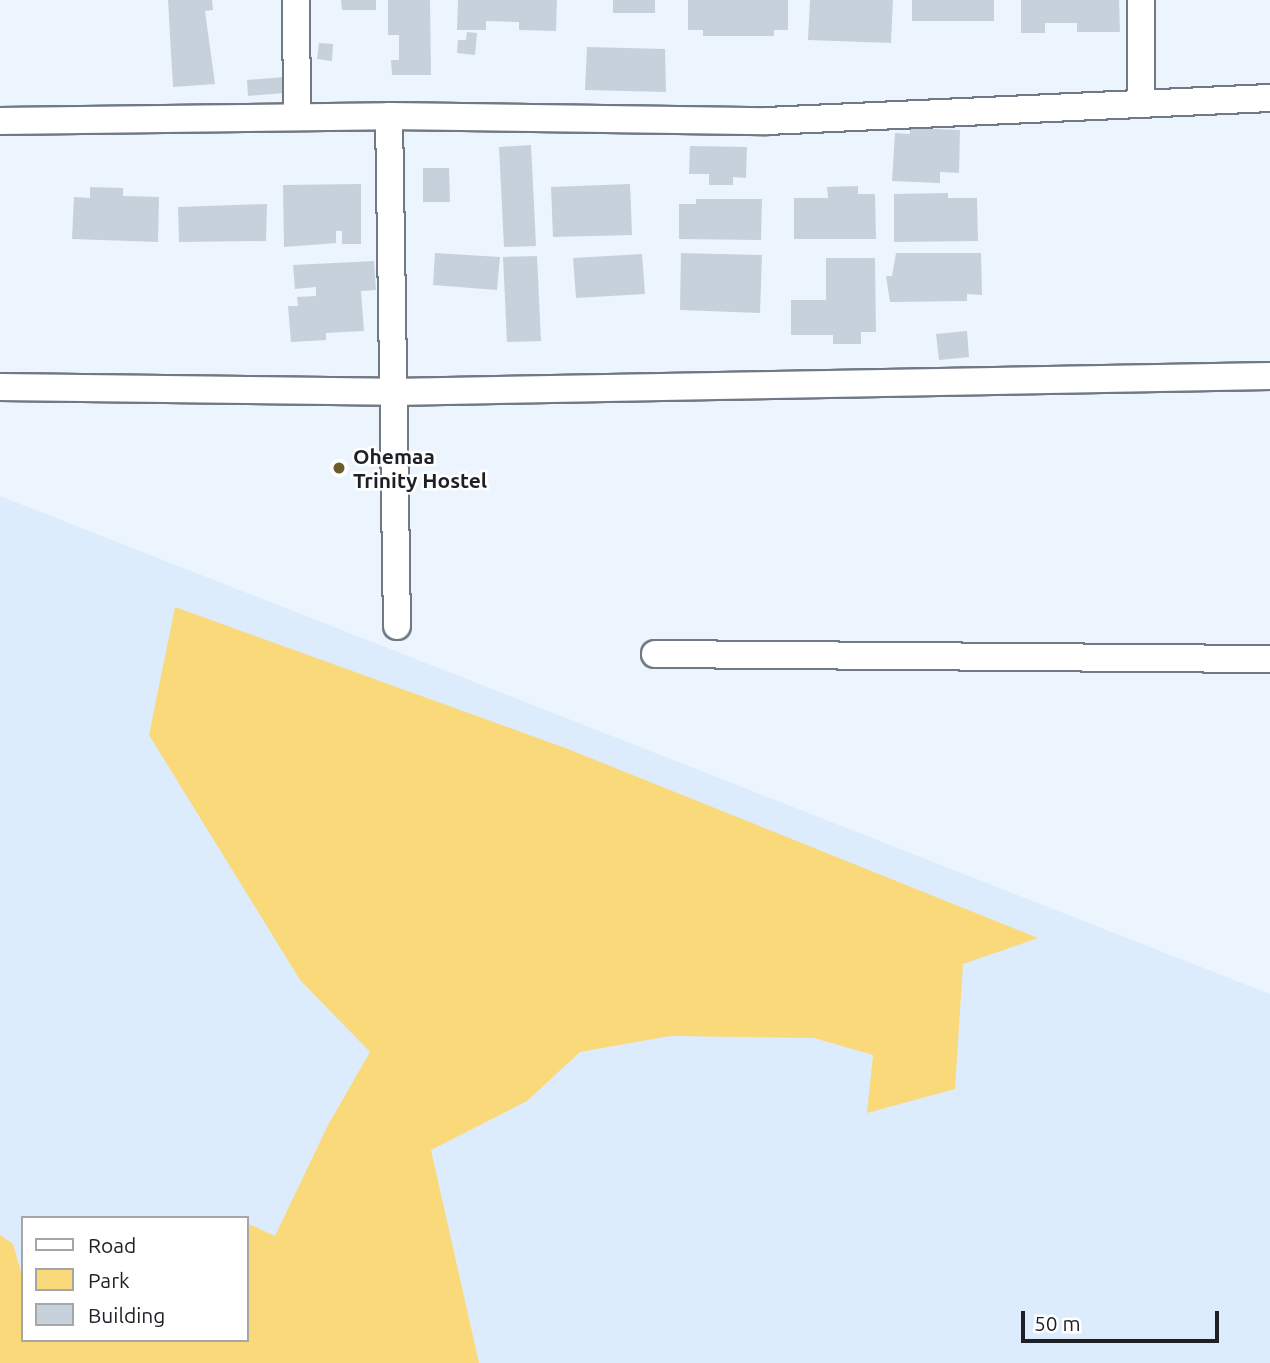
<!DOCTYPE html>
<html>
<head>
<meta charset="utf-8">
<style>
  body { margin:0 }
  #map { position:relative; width:1270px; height:1363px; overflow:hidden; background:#ecf5fe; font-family:Ubuntu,sans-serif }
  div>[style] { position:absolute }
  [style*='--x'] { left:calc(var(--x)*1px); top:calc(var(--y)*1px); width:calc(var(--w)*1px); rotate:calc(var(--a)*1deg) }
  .built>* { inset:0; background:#dcecfd }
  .green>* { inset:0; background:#fad97b }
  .building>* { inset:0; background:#c7d1dc }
  .roads { filter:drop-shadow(2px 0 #717a84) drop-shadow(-2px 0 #717a84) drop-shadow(0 2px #717a84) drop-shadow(0 -2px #717a84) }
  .street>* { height:26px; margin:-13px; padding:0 13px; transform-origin:13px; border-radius:13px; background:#fff }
  .dots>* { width:19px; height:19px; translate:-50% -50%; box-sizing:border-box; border:4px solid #fff; border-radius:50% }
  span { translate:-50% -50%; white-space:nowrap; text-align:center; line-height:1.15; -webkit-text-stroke:5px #fff; paint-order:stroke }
  .poi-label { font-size:21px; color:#1d2025; font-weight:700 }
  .left { translate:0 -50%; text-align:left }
  .legend { position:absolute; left:21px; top:1216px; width:228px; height:126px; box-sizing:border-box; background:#fff; border:2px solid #a5a6a8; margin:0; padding:9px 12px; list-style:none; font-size:21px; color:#1d2025 }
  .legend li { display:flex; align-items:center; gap:14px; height:35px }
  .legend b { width:35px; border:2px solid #a5a6a8 }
  .scale { position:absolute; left:1021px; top:1311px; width:198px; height:32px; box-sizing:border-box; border:4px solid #1d2025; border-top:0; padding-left:9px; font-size:21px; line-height:24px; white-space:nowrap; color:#1d2025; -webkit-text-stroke:5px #fff; paint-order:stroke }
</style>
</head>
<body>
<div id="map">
  <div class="built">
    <i style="clip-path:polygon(evenodd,0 496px,1270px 994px,1270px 1363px,0 1363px,0 496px,23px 1218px,247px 1218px,247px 1340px,23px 1340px,23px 1218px)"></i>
  </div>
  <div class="green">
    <i style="clip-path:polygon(175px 607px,568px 749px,1038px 938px,963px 964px,955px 1089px,867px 1113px,873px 1055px,814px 1038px,670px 1036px,580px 1052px,527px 1101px,431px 1150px,479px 1363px,0 1363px,0 1235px,13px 1244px,23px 1279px,23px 1340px,247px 1340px,247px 1223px,275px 1236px,328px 1125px,370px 1052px,300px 980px,149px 735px)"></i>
  </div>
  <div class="building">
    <i style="clip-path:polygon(168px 0,212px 0,213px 10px,205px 11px,215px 84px,173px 87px)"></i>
    <i style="clip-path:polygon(341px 0,376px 0,376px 10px,342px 10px)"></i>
    <i style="clip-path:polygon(388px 0,430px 0,431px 75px,392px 75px,391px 60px,399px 60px,399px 35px,388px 35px)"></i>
    <i style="clip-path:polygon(458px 0,557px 0,556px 31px,519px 30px,519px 22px,486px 21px,486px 30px,457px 30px)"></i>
    <i style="clip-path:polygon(613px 0,655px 0,655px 13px,613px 13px)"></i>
    <i style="clip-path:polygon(688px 0,788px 0,788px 30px,774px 30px,774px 36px,703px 36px,703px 30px,688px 30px)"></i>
    <i style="clip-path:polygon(810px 0,893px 0,891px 43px,808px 40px)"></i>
    <i style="clip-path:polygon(912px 0,994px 0,994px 21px,912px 21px)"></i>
    <i style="clip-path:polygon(1021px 0,1119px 0,1120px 32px,1077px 32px,1077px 23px,1045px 23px,1045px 33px,1021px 33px)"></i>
    <i style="clip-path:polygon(467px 32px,477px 33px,475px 55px,457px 53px,458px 40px,466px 40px)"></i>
    <i style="clip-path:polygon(319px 43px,333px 44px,332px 61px,317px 59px)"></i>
    <i style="clip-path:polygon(587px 47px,665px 49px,666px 92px,585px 90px)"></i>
    <i style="clip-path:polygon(284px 77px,285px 93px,248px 96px,247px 80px)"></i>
    <i style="clip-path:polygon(910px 128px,960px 130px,959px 173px,940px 172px,940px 183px,892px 181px,895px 133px,910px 134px)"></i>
    <i style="clip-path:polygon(531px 145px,536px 246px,504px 247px,499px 147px)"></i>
    <i style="clip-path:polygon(690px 146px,747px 147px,746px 178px,733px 177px,733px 185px,709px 185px,709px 174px,689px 174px)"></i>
    <i style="clip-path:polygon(423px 168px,449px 168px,450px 202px,423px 202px)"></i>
    <i style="clip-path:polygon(361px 184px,361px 244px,342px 244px,342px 231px,336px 231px,336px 243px,284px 247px,283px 185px)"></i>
    <i style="clip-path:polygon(630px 184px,632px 235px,553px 237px,551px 187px)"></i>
    <i style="clip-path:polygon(858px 186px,858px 194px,875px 194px,876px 239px,794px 239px,794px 198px,828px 198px,827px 187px)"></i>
    <i style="clip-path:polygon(90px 187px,123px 188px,123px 196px,159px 197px,158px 242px,72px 239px,74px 197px,90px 198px)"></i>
    <i style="clip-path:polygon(948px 193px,948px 198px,977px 198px,978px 241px,894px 242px,894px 194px)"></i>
    <i style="clip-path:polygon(696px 199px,762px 199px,761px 240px,679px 239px,679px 204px,696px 204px)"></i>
    <i style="clip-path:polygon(267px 204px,266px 241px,179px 242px,178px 207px)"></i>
    <i style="clip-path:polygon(435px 253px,500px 257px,497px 290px,433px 285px)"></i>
    <i style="clip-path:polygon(681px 253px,762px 255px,760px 313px,680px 310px)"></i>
    <i style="clip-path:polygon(896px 253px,981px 253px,982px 295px,967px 294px,967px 301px,890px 302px,886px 276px,892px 276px)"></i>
    <i style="clip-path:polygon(642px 254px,645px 294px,576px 298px,573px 258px)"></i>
    <i style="clip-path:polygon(537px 256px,541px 341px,507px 342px,503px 257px)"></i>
    <i style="clip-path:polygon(826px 258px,875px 258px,876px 332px,861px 332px,861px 344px,833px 344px,833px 335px,791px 335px,791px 300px,826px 300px)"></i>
    <i style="clip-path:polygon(374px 261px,376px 290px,361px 291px,364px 331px,326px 333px,326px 340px,291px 342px,288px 306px,298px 306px,297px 297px,316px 296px,316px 287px,295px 289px,293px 265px)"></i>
    <i style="clip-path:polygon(967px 331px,969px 357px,939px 360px,936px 334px)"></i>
  </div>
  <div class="roads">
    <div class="street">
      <i style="--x:296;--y:0;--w:117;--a:89.5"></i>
      <i style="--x:1141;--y:101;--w:101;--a:-90"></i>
      <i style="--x:389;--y:116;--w:510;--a:89.1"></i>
      <i style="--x:0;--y:121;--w:389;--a:-0.7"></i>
      <i style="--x:389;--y:116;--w:378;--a:0.8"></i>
      <i style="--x:767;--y:121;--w:504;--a:-2.62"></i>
      <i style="--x:0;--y:387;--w:392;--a:0.7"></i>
      <i style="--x:392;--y:392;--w:878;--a:-1.04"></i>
      <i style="--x:655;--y:654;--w:615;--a:0.47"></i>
    </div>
  </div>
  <div class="dots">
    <i style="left:339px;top:468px;background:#6e5d2b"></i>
  </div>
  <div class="poi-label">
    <span class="left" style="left:353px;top:468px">Ohemaa<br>Trinity Hostel</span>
  </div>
  <ul class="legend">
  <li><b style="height:9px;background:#fff"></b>Road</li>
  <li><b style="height:19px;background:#fad97b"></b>Park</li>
  <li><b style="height:19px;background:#c7d1dc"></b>Building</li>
  </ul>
  <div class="scale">50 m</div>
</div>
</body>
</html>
